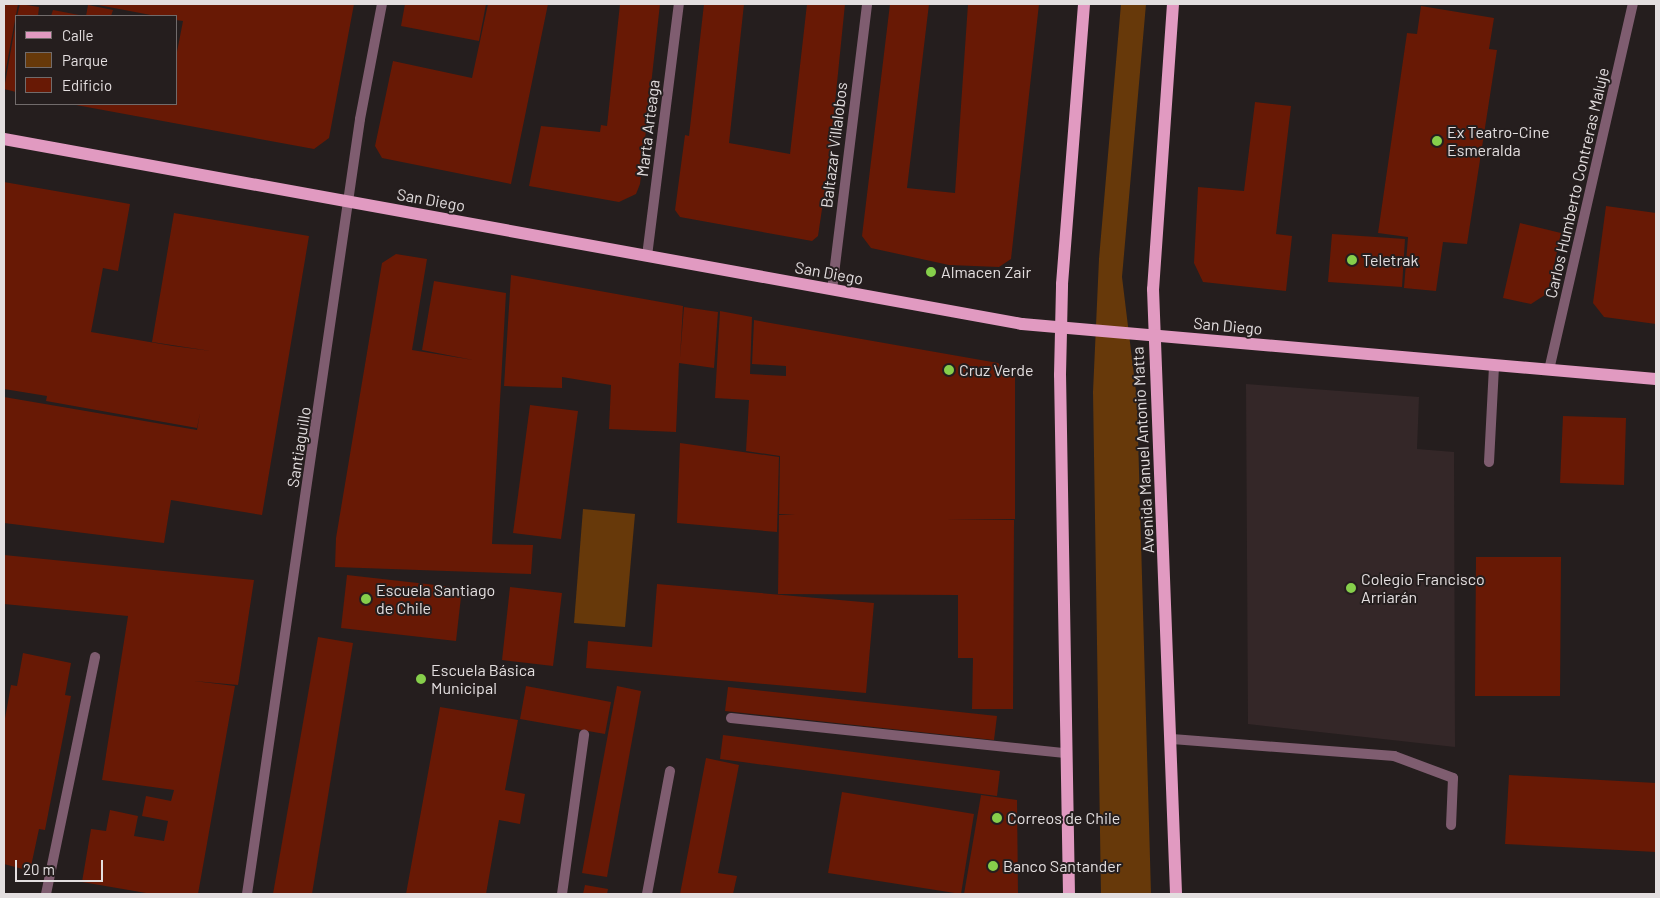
<!DOCTYPE html>
<html>
<head>
<meta charset="utf-8">
<style>
  body { margin:0 }
  #map { position:relative; width:1660px; height:898px; overflow:hidden; background:#251e1e; font-family:Barlow,sans-serif }
  div>[style] { position:absolute }
  [style*='--x'] { left:calc(var(--x)*1px); top:calc(var(--y)*1px); width:calc(var(--w)*1px); rotate:calc(var(--a)*1deg) }
  .built>* { inset:0; background:#342728 }
  .green>* { inset:0; background:#67390a }
  .building>* { inset:0; background:#681905 }
  .lane>* { height:10px; margin:-5px; padding:0 5px; transform-origin:5px; border-radius:5px; background:#7f5d70 }
  .street>* { height:10px; margin:-5px; padding:0 5px; transform-origin:5px; border-radius:5px; background:#7f5d70 }
  .primary>* { height:12px; margin:-6px; padding:0 6px; transform-origin:6px; border-radius:6px; background:#e19ac1 }
  .dots>* { width:14px; height:14px; translate:-50% -50%; box-sizing:border-box; border:2px solid #251e1e; border-radius:50% }
  span { translate:-50% -50%; white-space:nowrap; text-align:center; line-height:1.15; -webkit-text-stroke:4px #251e1e; paint-order:stroke }
  .street-label { font-size:16px; color:#e3dedf }
  .poi-label { font-size:16px; color:#e3dedf }
  .left { translate:0 -50%; text-align:left }
  .frame { position:absolute; inset:0; border:5px solid #e3dedf; pointer-events:none }
  .legend { position:absolute; left:15px; top:15px; width:162px; height:90px; box-sizing:border-box; background:#251e1e; border:1px solid #716b6b; margin:0; padding:6px 9px; list-style:none; font-size:15px; color:#e3dedf }
  .legend li { display:flex; align-items:center; gap:10px; height:25px }
  .legend b { width:25px; border:1px solid #716b6b }
  .scale { position:absolute; left:15px; top:860px; width:88px; height:22px; box-sizing:border-box; border:2px solid #e3dedf; border-top:0; padding-left:6px; font-size:15px; line-height:18px; white-space:nowrap; color:#e3dedf; -webkit-text-stroke:4px #251e1e; paint-order:stroke }
</style>
</head>
<body>
<div id="map">
  <div class="built">
    <i style="clip-path:polygon(1246px 384px,1419px 397px,1417px 449px,1454px 452px,1455px 747px,1248px 724px)"></i>
  </div>
  <div class="green">
    <i style="clip-path:polygon(1121px 4px,1146px 4px,1122px 277px,1137px 400px,1151px 894px,1101px 894px,1093px 392px,1099px 259px)"></i>
    <i style="clip-path:polygon(583px 509px,635px 514px,625px 627px,574px 623px)"></i>
  </div>
  <div class="building">
    <i style="clip-path:polygon(4px 4px,18px 4px,5px 74px,4px 74px)"></i>
    <i style="clip-path:polygon(20px 4px,39px 7px,38px 16px,17px 16px)"></i>
    <i style="clip-path:polygon(93px 4px,354px 4px,329px 138px,314px 149px,76px 105px,176px 104px,176px 57px,183px 21px,176px 20px,176px 16px,156px 16px)"></i>
    <i style="clip-path:polygon(405px 4px,486px 4px,479px 41px,401px 26px)"></i>
    <i style="clip-path:polygon(488px 4px,548px 4px,511px 184px,382px 158px,375px 146px,393px 61px,472px 78px)"></i>
    <i style="clip-path:polygon(620px 4px,660px 4px,640px 184px,636px 194px,619px 202px,529px 186px,541px 126px,600px 132px,601px 125px,607px 126px)"></i>
    <i style="clip-path:polygon(704px 4px,744px 4px,729px 143px,790px 154px,807px 4px,845px 4px,829px 162px,818px 236px,812px 241px,680px 217px,675px 210px,685px 135px,689px 136px)"></i>
    <i style="clip-path:polygon(890px 4px,929px 4px,907px 188px,955px 193px,968px 4px,1039px 4px,1011px 259px,999px 267px,949px 265px,871px 248px,862px 236px)"></i>
    <i style="clip-path:polygon(88px 5px,113px 10px,111px 16px,86px 16px)"></i>
    <i style="clip-path:polygon(1421px 6px,1494px 18px,1489px 49px,1497px 50px,1467px 244px,1443px 242px,1436px 291px,1404px 288px,1408px 237px,1378px 233px,1407px 33px,1417px 34px)"></i>
    <i style="clip-path:polygon(53px 10px,79px 15px,79px 16px,51px 16px)"></i>
    <i style="clip-path:polygon(15px 27px,16px 27px,16px 92px,4px 89px)"></i>
    <i style="clip-path:polygon(1255px 102px,1291px 106px,1276px 234px,1292px 236px,1286px 291px,1203px 282px,1194px 263px,1198px 187px,1244px 191px)"></i>
    <i style="clip-path:polygon(4px 182px,130px 204px,118px 271px,103px 268px,91px 332px,173px 346px,211px 351px,152px 342px,174px 213px,309px 236px,262px 515px,171px 500px,164px 543px,4px 523px,4px 397px,197px 430px,200px 413px,197px 428px,46px 401px,47px 396px,4px 389px)"></i>
    <i style="clip-path:polygon(1606px 206px,1656px 213px,1656px 324px,1604px 317px,1593px 303px)"></i>
    <i style="clip-path:polygon(1520px 223px,1561px 233px,1548px 293px,1531px 304px,1503px 298px)"></i>
    <i style="clip-path:polygon(1332px 234px,1405px 239px,1402px 287px,1328px 282px)"></i>
    <i style="clip-path:polygon(396px 254px,427px 259px,412px 350px,473px 360px,422px 350px,434px 281px,506px 293px,492px 544px,533px 545px,531px 574px,335px 567px,336px 538px,382px 263px)"></i>
    <i style="clip-path:polygon(511px 275px,683px 306px,680px 358px,684px 307px,718px 312px,714px 368px,679px 363px,676px 432px,609px 429px,611px 385px,562px 377px,562px 388px,504px 386px)"></i>
    <i style="clip-path:polygon(720px 311px,752px 317px,750px 374px,786px 376px,786px 366px,752px 364px,754px 320px,998px 363px,1015px 377px,1015px 519px,946px 519px,1014px 520px,1013px 709px,972px 709px,973px 658px,958px 658px,958px 595px,778px 594px,779px 515px,795px 515px,779px 514px,780px 456px,746px 451px,749px 400px,715px 398px)"></i>
    <i style="clip-path:polygon(530px 405px,578px 411px,561px 539px,513px 533px)"></i>
    <i style="clip-path:polygon(1563px 416px,1626px 418px,1624px 485px,1560px 483px)"></i>
    <i style="clip-path:polygon(680px 443px,779px 457px,777px 532px,677px 523px)"></i>
    <i style="clip-path:polygon(4px 555px,254px 580px,238px 685px,194px 681px,235px 686px,198px 894px,152px 894px,82px 882px,91px 829px,106px 831px,110px 810px,138px 816px,134px 836px,164px 841px,168px 821px,142px 816px,146px 796px,171px 801px,174px 790px,102px 780px,128px 616px,4px 604px)"></i>
    <i style="clip-path:polygon(1476px 557px,1561px 557px,1560px 696px,1475px 696px)"></i>
    <i style="clip-path:polygon(347px 575px,462px 588px,456px 641px,341px 628px)"></i>
    <i style="clip-path:polygon(657px 584px,874px 603px,866px 693px,586px 668px,588px 641px,652px 647px)"></i>
    <i style="clip-path:polygon(510px 587px,562px 593px,553px 666px,502px 660px)"></i>
    <i style="clip-path:polygon(318px 637px,353px 643px,312px 894px,273px 894px)"></i>
    <i style="clip-path:polygon(23px 653px,71px 663px,65px 695px,71px 696px,45px 830px,39px 829px,30px 871px,4px 864px,4px 724px,11px 685px,17px 686px)"></i>
    <i style="clip-path:polygon(526px 686px,611px 702px,605px 734px,520px 719px)"></i>
    <i style="clip-path:polygon(617px 686px,641px 691px,607px 877px,582px 873px)"></i>
    <i style="clip-path:polygon(728px 687px,997px 716px,994px 740px,725px 711px)"></i>
    <i style="clip-path:polygon(440px 707px,518px 720px,505px 790px,525px 794px,520px 824px,499px 820px,486px 894px,406px 894px)"></i>
    <i style="clip-path:polygon(723px 735px,1000px 771px,997px 796px,720px 759px)"></i>
    <i style="clip-path:polygon(706px 758px,739px 765px,718px 873px,737px 876px,733px 894px,680px 894px)"></i>
    <i style="clip-path:polygon(1509px 775px,1656px 783px,1656px 852px,1505px 844px)"></i>
    <i style="clip-path:polygon(842px 792px,974px 814px,961px 894px,828px 873px)"></i>
    <i style="clip-path:polygon(981px 795px,1017px 800px,1018px 894px,964px 894px)"></i>
    <i style="clip-path:polygon(585px 885px,608px 889px,607px 894px,583px 894px)"></i>
  </div>
  <div class="lane">
    <i style="--x:1489;--y:462;--w:97;--a:-87"></i>
    <i style="--x:731;--y:718;--w:336;--a:6"></i>
    <i style="--x:1172;--y:739;--w:223;--a:4.4"></i>
    <i style="--x:1394;--y:756;--w:63;--a:20.4"></i>
    <i style="--x:1453;--y:778;--w:47;--a:92.4"></i>
    <i style="--x:46;--y:894;--w:242;--a:-78.3"></i>
    <i style="--x:562;--y:894;--w:161;--a:-82.1"></i>
    <i style="--x:647;--y:894;--w:125;--a:-79.4"></i>
  </div>
  <div class="street">
    <i style="--x:647;--y:256;--w:254;--a:-82.8"></i>
    <i style="--x:832;--y:290;--w:288;--a:-83"></i>
    <i style="--x:1549;--y:370;--w:376;--a:-77.1"></i>
    <i style="--x:247;--y:894;--w:783;--a:-81.7"></i>
    <i style="--x:360;--y:119;--w:117;--a:-79.2"></i>
  </div>
  <div class="primary">
    <i style="--x:1173;--y:4;--w:286;--a:94"></i>
    <i style="--x:1153;--y:289;--w:605;--a:87.82"></i>
    <i style="--x:4;--y:139;--w:1035;--a:10.3"></i>
    <i style="--x:1022;--y:324;--w:636;--a:4.96"></i>
    <i style="--x:1069;--y:894;--w:519;--a:-90.99"></i>
    <i style="--x:1060;--y:375;--w:91;--a:-88.7"></i>
    <i style="--x:1062;--y:284;--w:281;--a:-85.5"></i>
  </div>
  <div class="dots">
    <i style="left:1437px;top:141px;background:#86cf4b"></i>
    <i style="left:1352px;top:260px;background:#86cf4b"></i>
    <i style="left:931px;top:272px;background:#86cf4b"></i>
    <i style="left:949px;top:370px;background:#86cf4b"></i>
    <i style="left:1351px;top:588px;background:#86cf4b"></i>
    <i style="left:366px;top:599px;background:#86cf4b"></i>
    <i style="left:421px;top:679px;background:#86cf4b"></i>
    <i style="left:997px;top:818px;background:#86cf4b"></i>
    <i style="left:993px;top:866px;background:#86cf4b"></i>
  </div>
  <div class="street-label">
    <span style="left:648px;top:128px;rotate:-83deg">Marta Arteaga</span>
    <span style="left:834px;top:145px;rotate:-83deg">Baltazar Villalobos</span>
    <span style="left:1577px;top:183px;rotate:-77deg">Carlos Humberto Contreras Maluje</span>
    <span style="left:431px;top:200px;rotate:10deg">San Diego</span>
    <span style="left:829px;top:273px;rotate:10deg">San Diego</span>
    <span style="left:1228px;top:326px;rotate:5deg">San Diego</span>
    <span style="left:299px;top:447px;rotate:-81deg">Santiaguillo</span>
    <span style="left:1143px;top:450px;rotate:-93deg">Avenida Manuel Antonio Matta</span>
  </div>
  <div class="poi-label">
    <span class="left" style="left:1447px;top:141px">Ex Teatro-Cine<br>Esmeralda</span>
    <span class="left" style="left:1362px;top:260px">Teletrak</span>
    <span class="left" style="left:941px;top:272px">Almacen Zair</span>
    <span class="left" style="left:959px;top:370px">Cruz Verde</span>
    <span class="left" style="left:1361px;top:588px">Colegio Francisco<br>Arriarán</span>
    <span class="left" style="left:376px;top:599px">Escuela Santiago<br>de Chile</span>
    <span class="left" style="left:431px;top:679px">Escuela Básica<br>Municipal</span>
    <span class="left" style="left:1007px;top:818px">Correos de Chile</span>
    <span class="left" style="left:1003px;top:866px">Banco Santander</span>
  </div>
  <div class="frame"></div>
  <ul class="legend">
  <li><b style="height:6px;background:#e19ac1"></b>Calle</li>
  <li><b style="height:14px;background:#67390a"></b>Parque</li>
  <li><b style="height:14px;background:#681905"></b>Edificio</li>
  </ul>
  <div class="scale">20 m</div>
</div>
</body>
</html>
